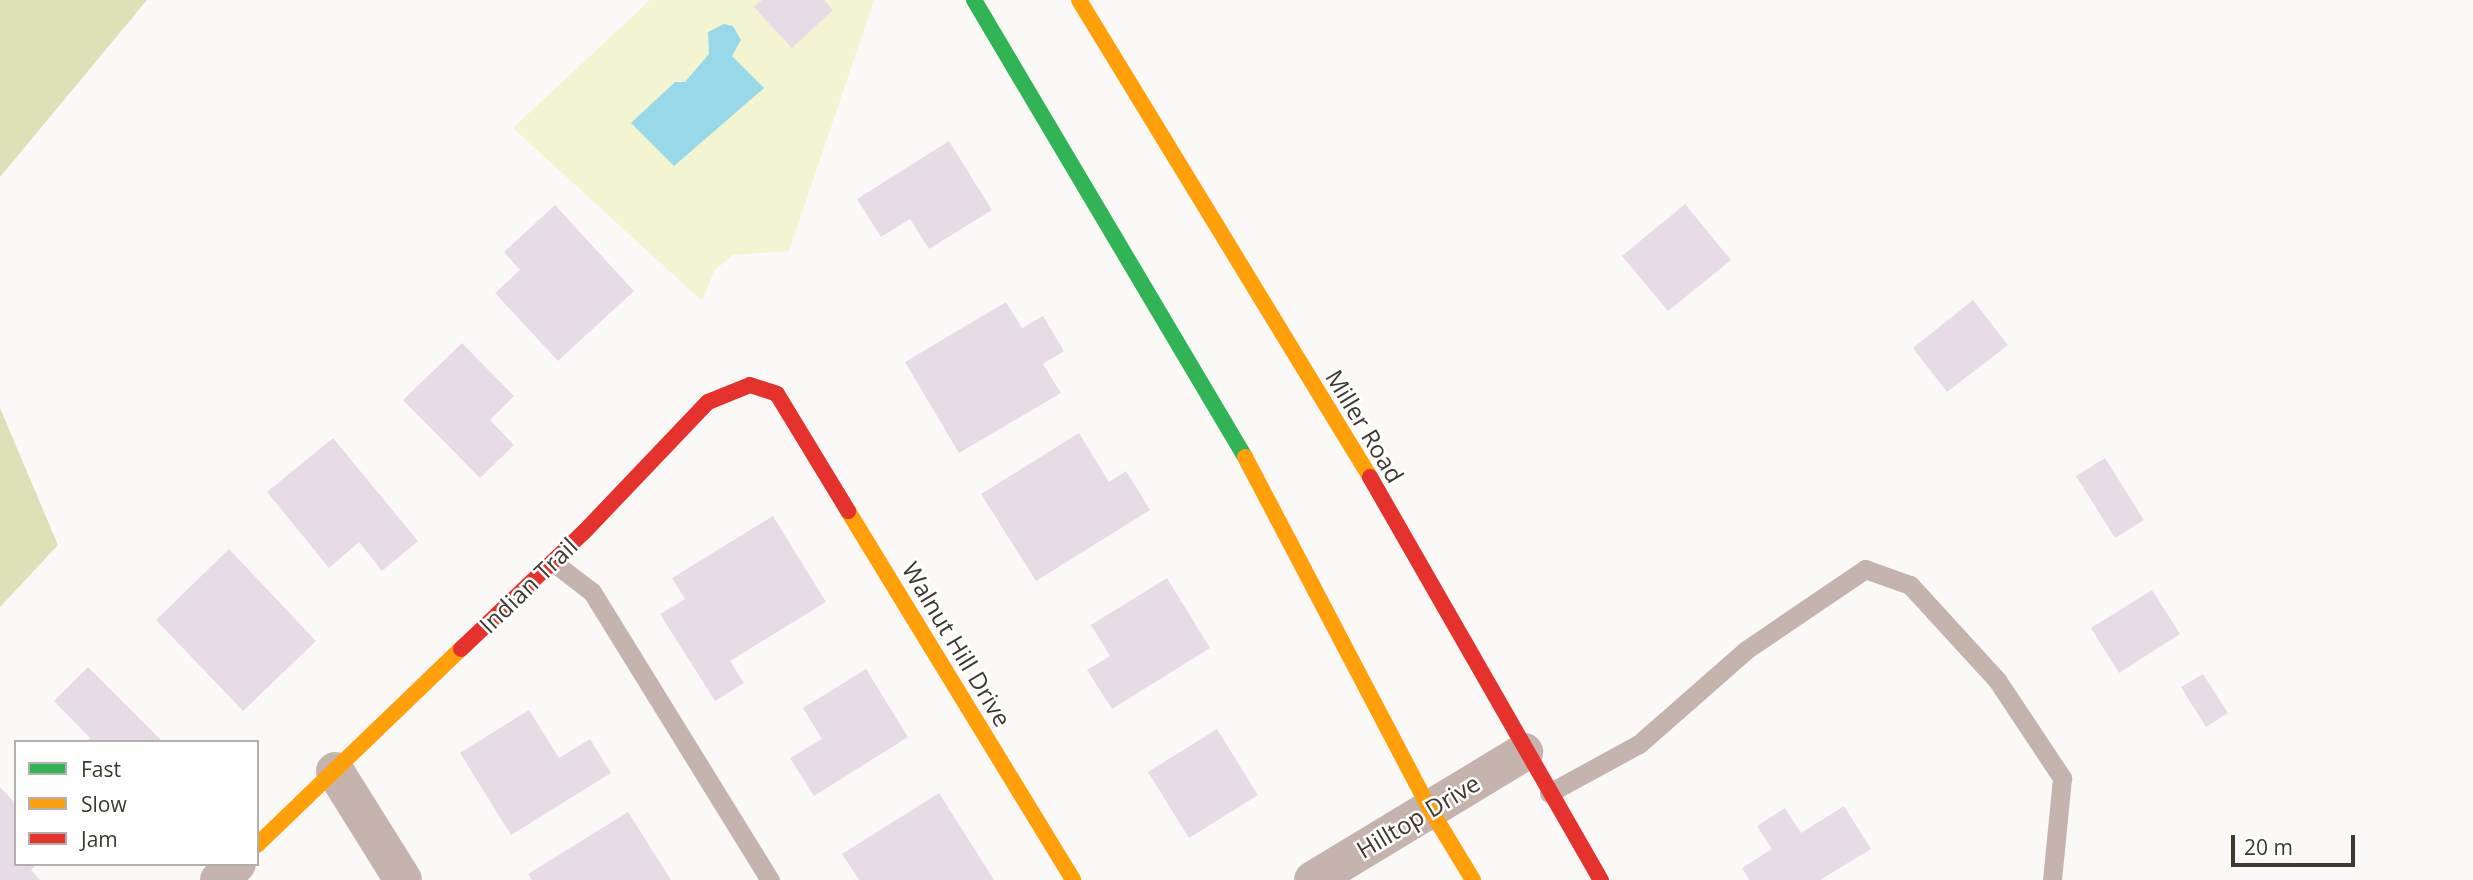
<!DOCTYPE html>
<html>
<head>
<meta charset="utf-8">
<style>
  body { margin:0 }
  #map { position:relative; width:2473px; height:880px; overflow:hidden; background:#fbf9f7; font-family:"Open Sans",sans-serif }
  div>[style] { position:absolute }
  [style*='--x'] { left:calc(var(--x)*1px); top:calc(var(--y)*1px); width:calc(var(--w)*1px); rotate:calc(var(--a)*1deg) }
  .green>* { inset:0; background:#f2f4d2 }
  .forest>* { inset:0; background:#dee0b7 }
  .water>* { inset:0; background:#98d8e9 }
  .building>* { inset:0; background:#e7dce5 }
  .lane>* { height:19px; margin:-9.5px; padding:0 9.5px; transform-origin:9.5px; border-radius:9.5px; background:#c5b4ae }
  .street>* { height:38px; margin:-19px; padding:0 19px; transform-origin:19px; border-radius:19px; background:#c5b4ae }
  .fast>* { height:16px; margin:-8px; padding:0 8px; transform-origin:8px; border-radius:8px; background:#30b455 }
  .slow>* { height:16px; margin:-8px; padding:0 8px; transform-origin:8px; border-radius:8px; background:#ff9f0a }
  .jam>* { height:16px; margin:-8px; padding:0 8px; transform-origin:8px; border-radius:8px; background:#e5322d }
  span { translate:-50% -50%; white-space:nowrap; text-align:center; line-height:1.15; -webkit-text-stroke:5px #fff; paint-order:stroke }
  .street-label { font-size:24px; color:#3e382f }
  .legend { position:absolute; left:14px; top:740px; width:245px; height:126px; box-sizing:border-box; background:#fff; border:2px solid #b2afac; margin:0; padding:9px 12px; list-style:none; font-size:21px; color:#3e382f }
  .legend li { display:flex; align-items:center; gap:14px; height:35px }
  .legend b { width:35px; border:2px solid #b2afac }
  .scale { position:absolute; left:2231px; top:835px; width:124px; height:32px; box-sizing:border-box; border:4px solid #3e382f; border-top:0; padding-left:9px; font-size:21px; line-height:24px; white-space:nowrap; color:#3e382f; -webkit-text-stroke:5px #fff; paint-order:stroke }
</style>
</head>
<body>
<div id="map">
  <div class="green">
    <i style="clip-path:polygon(650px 0,874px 0,789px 251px,733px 255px,714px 271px,702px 301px,513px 128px)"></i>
  </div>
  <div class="forest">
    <i style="clip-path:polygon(0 0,147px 0,0 177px)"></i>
    <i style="clip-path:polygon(0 408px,58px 545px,0 607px)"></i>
  </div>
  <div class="water">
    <i style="clip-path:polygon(724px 24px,733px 26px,741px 40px,732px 56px,764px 88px,674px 166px,631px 123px,675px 82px,685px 82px,709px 54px,708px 32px)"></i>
  </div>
  <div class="building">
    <i style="clip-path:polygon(762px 0,824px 0,833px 10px,792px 48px,754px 7px)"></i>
    <i style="clip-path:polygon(949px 141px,992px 210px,929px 249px,910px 219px,881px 237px,857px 199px)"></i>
    <i style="clip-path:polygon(1685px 204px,1731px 260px,1668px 311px,1622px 256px)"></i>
    <i style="clip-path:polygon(555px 205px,634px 291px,558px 361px,495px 293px,520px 270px,504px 252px)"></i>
    <i style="clip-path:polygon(1973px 300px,2008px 345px,1947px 392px,1913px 348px)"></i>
    <i style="clip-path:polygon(1006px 302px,1022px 328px,1043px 316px,1064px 351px,1043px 364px,1061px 393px,959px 453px,905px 362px)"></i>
    <i style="clip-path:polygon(462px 343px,514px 396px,490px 420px,514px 445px,480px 478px,403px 400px)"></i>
    <i style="clip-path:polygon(1079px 433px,1109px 482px,1126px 471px,1150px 510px,1036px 581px,981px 494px)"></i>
    <i style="clip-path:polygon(333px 438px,418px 541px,382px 571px,359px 542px,329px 568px,267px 492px)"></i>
    <i style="clip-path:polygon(2105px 458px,2144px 520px,2115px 538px,2076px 476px)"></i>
    <i style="clip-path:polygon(773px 516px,826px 602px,730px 661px,744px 683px,715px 701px,660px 614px,685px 599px,672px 578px)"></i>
    <i style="clip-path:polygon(229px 549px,316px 641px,243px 711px,156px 620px)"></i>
    <i style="clip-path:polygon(1167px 578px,1210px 648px,1112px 709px,1087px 670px,1110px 656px,1091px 625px)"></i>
    <i style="clip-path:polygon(2152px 590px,2180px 634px,2119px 673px,2091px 628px)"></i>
    <i style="clip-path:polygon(88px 667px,163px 742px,86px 742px,90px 738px,54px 701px)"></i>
    <i style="clip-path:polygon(866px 669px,908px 737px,814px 796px,790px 758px,822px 739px,803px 708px)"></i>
    <i style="clip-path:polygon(2203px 674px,2228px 713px,2206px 727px,2181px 687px)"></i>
    <i style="clip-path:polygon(529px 710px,559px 758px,590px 739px,611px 773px,511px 835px,460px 753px)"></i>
    <i style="clip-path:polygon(1217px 729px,1258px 795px,1189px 838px,1148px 772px)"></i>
    <i style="clip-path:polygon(0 787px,16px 804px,16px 864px,37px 864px,31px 870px,40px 880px,0 880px)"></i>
    <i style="clip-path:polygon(939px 793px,994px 880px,859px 880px,842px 854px)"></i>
    <i style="clip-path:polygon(1844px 806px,1871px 849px,1820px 880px,1749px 880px,1742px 868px,1772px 849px,1757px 826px,1785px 808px,1801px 833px)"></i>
    <i style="clip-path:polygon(628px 812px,671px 880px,532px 880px,528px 874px)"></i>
  </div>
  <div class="lane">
    <i style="--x:553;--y:562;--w:49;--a:37.6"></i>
    <i style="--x:592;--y:592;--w:339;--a:58.3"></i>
    <i style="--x:1549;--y:793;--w:102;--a:-28.6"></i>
    <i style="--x:1639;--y:744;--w:142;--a:-41.3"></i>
    <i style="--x:1746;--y:650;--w:144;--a:-34.2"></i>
    <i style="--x:1865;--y:569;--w:48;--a:19.6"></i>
    <i style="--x:1910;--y:585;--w:129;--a:47.5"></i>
    <i style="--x:1997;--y:680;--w:118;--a:56.4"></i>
    <i style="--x:2062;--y:778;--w:102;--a:95.6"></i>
  </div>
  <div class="street">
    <i style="--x:335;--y:771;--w:128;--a:58"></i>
    <i style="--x:219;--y:880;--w:24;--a:-42"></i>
    <i style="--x:1313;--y:880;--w:247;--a:-31.2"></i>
  </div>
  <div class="fast">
    <i style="--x:974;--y:0;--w:531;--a:59.33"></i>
  </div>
  <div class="slow">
    <i style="--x:1079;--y:0;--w:559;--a:58.61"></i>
    <i style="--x:1245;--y:457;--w:398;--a:62.3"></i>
    <i style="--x:1430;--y:809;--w:83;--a:58.8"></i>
    <i style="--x:848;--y:511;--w:432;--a:58.6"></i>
    <i style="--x:257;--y:845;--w:283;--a:-43.9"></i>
  </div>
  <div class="jam">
    <i style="--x:1370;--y:477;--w:465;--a:60.2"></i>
    <i style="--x:461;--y:649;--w:170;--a:-43.6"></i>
    <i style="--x:584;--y:532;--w:180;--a:-46.4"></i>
    <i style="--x:708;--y:402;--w:45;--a:-22"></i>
    <i style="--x:750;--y:385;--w:28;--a:18"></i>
    <i style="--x:777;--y:394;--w:137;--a:58.7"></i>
  </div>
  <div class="street-label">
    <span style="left:1365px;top:426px;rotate:59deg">Miller Road</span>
    <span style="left:528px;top:585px;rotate:-44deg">Indian Trail</span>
    <span style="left:957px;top:644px;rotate:59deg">Walnut Hill Drive</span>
    <span style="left:1418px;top:816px;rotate:-31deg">Hilltop Drive</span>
  </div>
  <ul class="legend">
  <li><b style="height:9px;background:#30b455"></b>Fast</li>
  <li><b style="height:9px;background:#ff9f0a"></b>Slow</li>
  <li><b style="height:9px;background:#e5322d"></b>Jam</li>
  </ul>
  <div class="scale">20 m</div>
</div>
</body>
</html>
